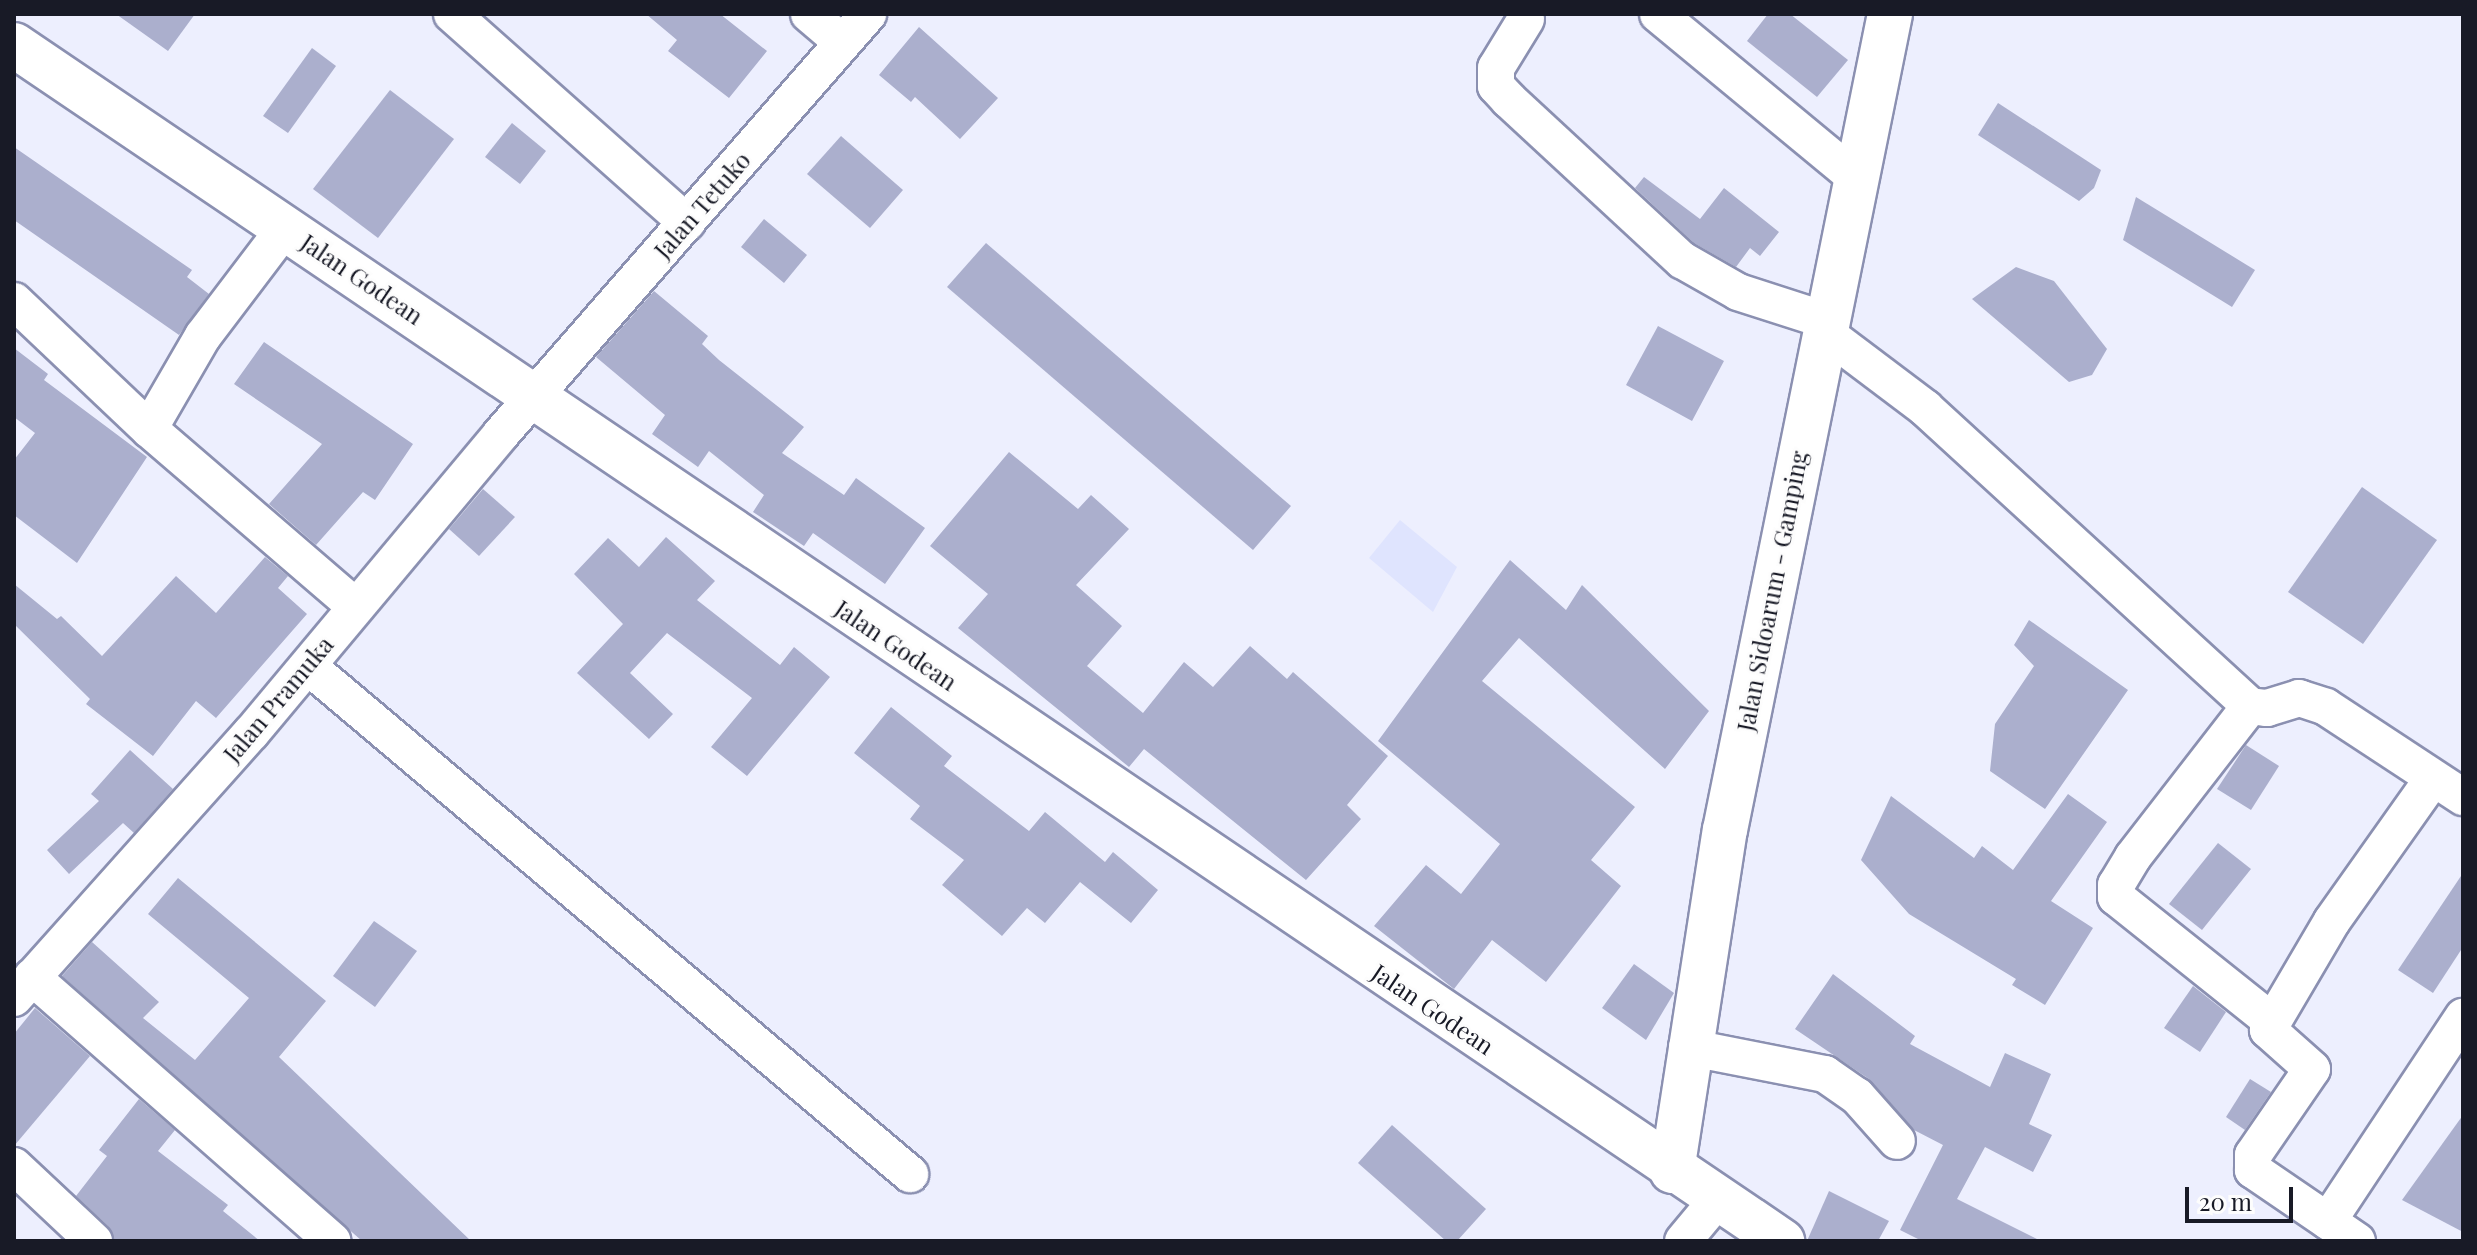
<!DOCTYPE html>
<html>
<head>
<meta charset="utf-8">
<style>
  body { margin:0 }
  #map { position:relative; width:2477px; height:1255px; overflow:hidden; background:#edeffe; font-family:"Playfair Display",serif }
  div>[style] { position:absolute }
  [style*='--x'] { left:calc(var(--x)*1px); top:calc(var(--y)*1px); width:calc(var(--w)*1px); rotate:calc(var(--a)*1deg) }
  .built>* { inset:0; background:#dfe4fe }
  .building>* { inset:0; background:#abafcd }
  .roads { filter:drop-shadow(2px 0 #8b90b1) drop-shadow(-2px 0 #8b90b1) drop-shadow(0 2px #8b90b1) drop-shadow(0 -2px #8b90b1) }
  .minor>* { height:36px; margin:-18px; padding:0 18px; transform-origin:18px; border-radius:18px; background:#fff }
  .secondary>* { height:44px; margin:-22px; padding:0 22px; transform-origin:22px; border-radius:22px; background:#fff }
  .primary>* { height:44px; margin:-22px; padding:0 22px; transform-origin:22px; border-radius:22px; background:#fff }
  span { translate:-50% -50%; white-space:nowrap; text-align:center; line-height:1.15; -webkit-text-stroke:6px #fdfdfd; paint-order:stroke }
  .street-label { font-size:24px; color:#181a26 }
  .frame { position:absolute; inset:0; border:16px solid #181a26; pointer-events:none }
  .scale { position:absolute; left:2185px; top:1187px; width:108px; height:36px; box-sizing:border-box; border:4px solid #181a26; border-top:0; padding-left:10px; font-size:24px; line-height:28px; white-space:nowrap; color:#181a26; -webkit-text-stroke:6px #fdfdfd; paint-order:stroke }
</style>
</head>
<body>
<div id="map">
  <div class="built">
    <i style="clip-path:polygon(1400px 520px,1457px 567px,1433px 612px,1369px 558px)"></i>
  </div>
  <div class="building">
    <i style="clip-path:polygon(116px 14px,195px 14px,168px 51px)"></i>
    <i style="clip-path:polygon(646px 14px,720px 14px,767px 51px,729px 98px,668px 51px,677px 40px)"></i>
    <i style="clip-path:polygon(1768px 14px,1790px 14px,1848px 60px,1817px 97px,1747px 41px)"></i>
    <i style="clip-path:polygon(919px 27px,998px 98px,960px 139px,915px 97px,911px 102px,879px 75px)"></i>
    <i style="clip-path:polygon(312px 48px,336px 66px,288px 133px,263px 116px)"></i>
    <i style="clip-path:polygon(390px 90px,454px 139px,378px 238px,313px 189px)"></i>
    <i style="clip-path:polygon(1998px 103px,2101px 170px,2094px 188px,2079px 201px,1978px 135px)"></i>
    <i style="clip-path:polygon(512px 123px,546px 151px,520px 184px,485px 157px)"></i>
    <i style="clip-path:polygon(841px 136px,903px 190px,870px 228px,807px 174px)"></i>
    <i style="clip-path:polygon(14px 147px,192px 270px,187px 277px,209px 294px,179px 335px,14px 220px)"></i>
    <i style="clip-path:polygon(1644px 177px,1700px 219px,1724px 188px,1779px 232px,1760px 256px,1750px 248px,1736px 267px,1694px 243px,1635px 188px)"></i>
    <i style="clip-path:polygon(2136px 197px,2255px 270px,2232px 307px,2123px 240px)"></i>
    <i style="clip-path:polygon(764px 219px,807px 255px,784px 283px,741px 247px)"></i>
    <i style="clip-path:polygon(986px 243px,1291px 506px,1253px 550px,947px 287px)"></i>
    <i style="clip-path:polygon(2016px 267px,2054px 281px,2107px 349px,2092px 375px,2069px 382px,1972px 299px)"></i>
    <i style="clip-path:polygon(654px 291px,708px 336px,702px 344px,719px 360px,804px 427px,782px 453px,844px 495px,856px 478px,925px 528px,885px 584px,813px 533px,804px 546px,753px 512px,764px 495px,709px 451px,698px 467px,652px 434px,665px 415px,596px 357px)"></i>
    <i style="clip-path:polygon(1658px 326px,1724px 361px,1692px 421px,1626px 385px)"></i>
    <i style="clip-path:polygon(264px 342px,413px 444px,375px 500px,363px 492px,316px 545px,269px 504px,322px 444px,234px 384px)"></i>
    <i style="clip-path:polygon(14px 348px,48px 374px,44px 380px,147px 457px,77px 563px,14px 515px,14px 460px,35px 433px,14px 417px)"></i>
    <i style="clip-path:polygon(1009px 452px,1078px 509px,1091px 495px,1129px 529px,1076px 585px,1122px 626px,1087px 666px,1143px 713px,1184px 662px,1213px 687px,1250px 646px,1287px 679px,1293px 672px,1388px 756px,1347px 805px,1361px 819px,1306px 880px,1144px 749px,1129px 767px,958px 628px,988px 594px,930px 546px)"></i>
    <i style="clip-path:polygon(2362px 487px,2437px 540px,2363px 644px,2288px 592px)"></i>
    <i style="clip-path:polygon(483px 489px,515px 517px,479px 556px,449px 529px)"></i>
    <i style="clip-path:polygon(666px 537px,715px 581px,697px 600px,780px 665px,794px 647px,830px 677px,747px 776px,711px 747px,752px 698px,667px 633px,630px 673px,673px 714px,649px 739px,577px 673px,623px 624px,574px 574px,608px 538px,639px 567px)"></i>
    <i style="clip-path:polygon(265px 557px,288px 576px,278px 588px,307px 614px,216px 718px,196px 701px,153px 756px,86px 704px,90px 699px,14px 624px,14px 584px,57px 619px,61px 616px,102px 656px,176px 576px,216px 613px)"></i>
    <i style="clip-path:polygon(1510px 560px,1566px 610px,1582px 585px,1709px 711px,1665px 769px,1519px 638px,1482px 681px,1635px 807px,1591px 860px,1621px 886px,1546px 982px,1492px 940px,1454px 989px,1374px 926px,1426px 865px,1461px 894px,1500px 844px,1378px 741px)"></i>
    <i style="clip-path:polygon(2029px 620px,2128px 690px,2045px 809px,1990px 771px,1995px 724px,2034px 666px,2014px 645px)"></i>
    <i style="clip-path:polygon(891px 707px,952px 756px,944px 766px,1029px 831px,1045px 812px,1105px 862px,1113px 852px,1158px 890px,1131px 923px,1080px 882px,1045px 923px,1027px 908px,1002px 936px,942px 885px,964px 860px,910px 819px,920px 806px,854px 753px)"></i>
    <i style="clip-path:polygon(2246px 745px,2279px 766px,2251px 810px,2217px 789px)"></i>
    <i style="clip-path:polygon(130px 750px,173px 789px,134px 833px,123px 823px,69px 874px,47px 850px,99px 801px,91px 794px)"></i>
    <i style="clip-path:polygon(2068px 794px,2107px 822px,2051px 901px,2093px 928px,2045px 1005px,2012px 985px,2016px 979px,1909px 914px,1861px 860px,1891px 796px,1974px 858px,1982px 846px,2013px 870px)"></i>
    <i style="clip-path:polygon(2218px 843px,2251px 869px,2202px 930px,2169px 904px)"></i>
    <i style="clip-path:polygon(2463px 873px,2463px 947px,2433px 993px,2398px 970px)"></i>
    <i style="clip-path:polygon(178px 878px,326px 1001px,279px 1057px,471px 1241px,362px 1241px,62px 976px,92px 942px,159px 1002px,143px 1018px,195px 1060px,249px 998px,148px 914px)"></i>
    <i style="clip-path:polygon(374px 921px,417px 951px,375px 1007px,333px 976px)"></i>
    <i style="clip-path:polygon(1634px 964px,1674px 993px,1646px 1040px,1602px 1008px)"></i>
    <i style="clip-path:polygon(1833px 974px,1915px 1036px,1910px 1044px,1990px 1087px,2005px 1053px,2051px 1074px,2029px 1124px,2052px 1135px,2033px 1172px,1985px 1147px,1957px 1199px,2041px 1241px,1922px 1241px,1900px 1230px,1943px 1145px,1914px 1130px,1869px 1079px,1795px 1029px)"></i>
    <i style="clip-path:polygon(2193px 986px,2226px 1012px,2200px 1052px,2164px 1028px)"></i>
    <i style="clip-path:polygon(35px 1008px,90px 1056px,14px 1146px,14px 1034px)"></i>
    <i style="clip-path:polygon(2250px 1079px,2271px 1092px,2245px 1130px,2226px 1117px)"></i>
    <i style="clip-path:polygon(139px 1099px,175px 1130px,158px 1151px,228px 1205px,223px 1211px,260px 1241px,114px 1241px,108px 1226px,76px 1196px,107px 1156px,99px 1150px)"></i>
    <i style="clip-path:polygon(2463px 1115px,2463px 1232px,2402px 1200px)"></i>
    <i style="clip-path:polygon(1392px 1125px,1486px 1209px,1457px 1241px,1446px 1241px,1358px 1163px)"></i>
    <i style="clip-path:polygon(1829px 1191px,1889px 1221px,1878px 1241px,1807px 1241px)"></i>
  </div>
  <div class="roads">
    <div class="minor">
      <i style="--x:452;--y:14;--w:314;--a:41.6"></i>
      <i style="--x:809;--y:14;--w:43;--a:40.3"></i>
      <i style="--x:1658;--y:14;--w:254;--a:39.6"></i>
      <i style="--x:1526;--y:19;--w:57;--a:121.5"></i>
      <i style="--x:1496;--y:68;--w:18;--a:90"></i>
      <i style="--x:1496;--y:86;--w:19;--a:47"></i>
      <i style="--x:1509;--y:100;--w:236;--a:42.8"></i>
      <i style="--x:1682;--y:260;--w:64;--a:29.7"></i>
      <i style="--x:1738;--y:292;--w:91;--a:17.8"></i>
      <i style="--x:14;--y:301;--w:186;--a:43.5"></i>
      <i style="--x:149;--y:429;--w:272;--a:40.7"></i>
      <i style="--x:1823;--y:331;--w:128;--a:37"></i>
      <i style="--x:1925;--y:408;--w:441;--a:42.5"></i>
      <i style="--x:2250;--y:706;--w:17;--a:7"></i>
      <i style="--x:2267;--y:708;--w:34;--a:-17"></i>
      <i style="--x:2299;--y:698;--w:28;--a:18"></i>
      <i style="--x:2326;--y:707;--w:164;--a:33.3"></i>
      <i style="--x:149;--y:429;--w:108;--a:-59.9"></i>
      <i style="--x:203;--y:336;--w:136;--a:-52.8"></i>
      <i style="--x:308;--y:666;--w:788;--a:40.16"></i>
      <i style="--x:2250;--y:706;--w:191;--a:127.8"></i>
      <i style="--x:2133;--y:857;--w:33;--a:121"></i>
      <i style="--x:2116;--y:885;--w:12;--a:90"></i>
      <i style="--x:2116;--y:897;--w:197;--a:38.6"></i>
      <i style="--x:32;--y:977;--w:400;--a:41.3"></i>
      <i style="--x:14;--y:998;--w:357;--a:-48.2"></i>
      <i style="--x:252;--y:732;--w:388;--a:-50.1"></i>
      <i style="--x:501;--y:434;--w:558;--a:-48.85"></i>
      <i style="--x:1687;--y:1047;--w:141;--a:11.1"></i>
      <i style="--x:1825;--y:1074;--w:39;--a:35"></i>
      <i style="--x:1857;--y:1096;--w:60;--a:48.4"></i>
      <i style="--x:14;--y:1166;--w:110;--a:43.2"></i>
      <i style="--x:2328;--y:1221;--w:245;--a:-56.5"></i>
      <i style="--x:1683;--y:1241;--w:55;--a:-50.2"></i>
      <i style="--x:2357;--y:1241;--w:126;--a:-145.7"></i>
      <i style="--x:2253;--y:1170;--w:15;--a:-90"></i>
      <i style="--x:2253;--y:1155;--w:104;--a:-55.5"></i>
      <i style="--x:2312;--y:1069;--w:59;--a:-138.4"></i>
      <i style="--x:2268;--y:1030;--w:126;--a:-59.6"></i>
      <i style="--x:2332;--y:921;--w:173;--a:-54.7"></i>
    </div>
    <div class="secondary">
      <i style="--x:1672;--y:1171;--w:345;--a:-81.2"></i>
      <i style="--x:1725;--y:830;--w:833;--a:-78.57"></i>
    </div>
    <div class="primary">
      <i style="--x:14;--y:45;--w:2135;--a:34.08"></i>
    </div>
  </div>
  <div class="street-label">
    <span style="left:702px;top:205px;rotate:-49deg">Jalan Tetuko</span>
    <span style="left:362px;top:279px;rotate:34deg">Jalan Godean</span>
    <span style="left:1772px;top:591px;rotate:-79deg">Jalan Sidoarum - Gamping</span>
    <span style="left:896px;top:645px;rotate:34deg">Jalan Godean</span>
    <span style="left:278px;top:699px;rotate:-50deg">Jalan Pramuka</span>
    <span style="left:1433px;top:1009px;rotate:34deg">Jalan Godean</span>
  </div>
  <div class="frame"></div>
  <div class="scale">20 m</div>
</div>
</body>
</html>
